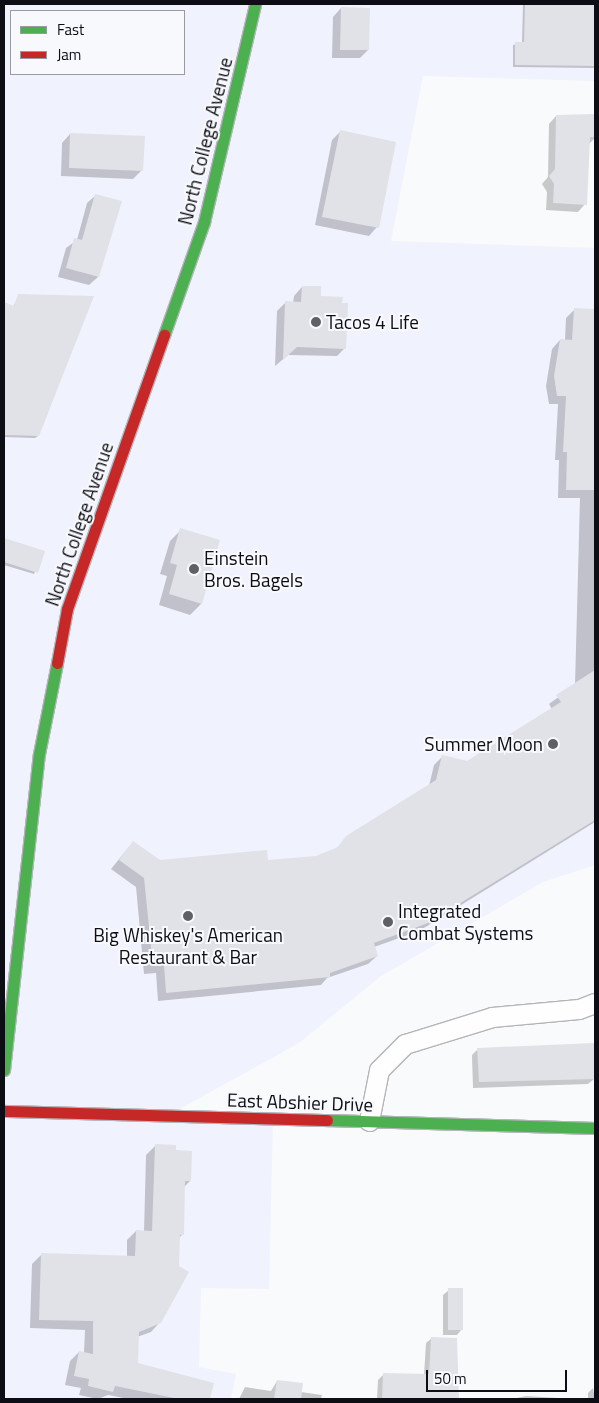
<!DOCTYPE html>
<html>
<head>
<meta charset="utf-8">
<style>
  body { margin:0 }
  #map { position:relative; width:599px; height:1403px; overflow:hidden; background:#f9fafc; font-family:"Titillium Web",sans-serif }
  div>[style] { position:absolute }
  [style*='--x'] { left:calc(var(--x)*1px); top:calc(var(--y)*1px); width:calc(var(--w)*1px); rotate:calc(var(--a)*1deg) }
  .built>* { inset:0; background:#f0f2fd }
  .shadow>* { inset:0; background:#0003 }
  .building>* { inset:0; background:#e0e2e7 }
  .roads { filter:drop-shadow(1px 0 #b4b5ba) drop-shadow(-1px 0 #b4b5ba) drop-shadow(0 1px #b4b5ba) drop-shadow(0 -1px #b4b5ba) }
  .street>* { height:19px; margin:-9.5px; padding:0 9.5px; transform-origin:9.5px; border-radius:9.5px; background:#fefeff }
  .fast>* { height:11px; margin:-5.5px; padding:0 5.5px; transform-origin:5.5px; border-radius:5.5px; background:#4caf50 }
  .jam>* { height:11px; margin:-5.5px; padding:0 5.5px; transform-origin:5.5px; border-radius:5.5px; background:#c62828 }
  .dots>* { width:14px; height:14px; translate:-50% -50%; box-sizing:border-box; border:2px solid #f8f9fd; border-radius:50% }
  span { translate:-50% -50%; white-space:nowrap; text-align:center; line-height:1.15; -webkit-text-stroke:4px #f8f9fd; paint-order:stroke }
  .street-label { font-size:19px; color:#0c0d15 }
  .poi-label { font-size:19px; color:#0c0d15 }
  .left { translate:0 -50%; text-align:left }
  .right { translate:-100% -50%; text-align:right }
  .frame { position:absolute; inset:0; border:5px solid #0c0d15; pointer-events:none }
  .legend { position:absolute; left:10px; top:10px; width:175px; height:65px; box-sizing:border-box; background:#f8f9fd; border:1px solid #9a9ba0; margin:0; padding:6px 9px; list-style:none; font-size:15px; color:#0c0d15 }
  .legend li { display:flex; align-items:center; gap:10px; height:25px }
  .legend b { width:25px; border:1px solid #9a9ba0 }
  .scale { position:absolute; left:426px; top:1370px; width:141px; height:22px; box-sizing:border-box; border:2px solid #0c0d15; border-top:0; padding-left:6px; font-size:15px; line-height:18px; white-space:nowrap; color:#0c0d15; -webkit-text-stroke:4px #f8f9fd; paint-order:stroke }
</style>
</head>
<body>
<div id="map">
  <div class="built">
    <i style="clip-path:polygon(evenodd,4px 4px,595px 4px,595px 81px,423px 76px,391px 241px,595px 248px,595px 865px,543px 882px,381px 976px,299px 1043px,169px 1115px,273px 1119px,269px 1289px,201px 1288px,199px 1367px,236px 1374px,231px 1399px,4px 1399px,4px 4px,11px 11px,184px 11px,184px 74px,11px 74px,11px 11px)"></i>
  </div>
  <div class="shadow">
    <i style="clip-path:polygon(523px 4px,595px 4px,595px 68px,513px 67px,513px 45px,522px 43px)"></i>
    <i style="clip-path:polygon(341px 8px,368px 50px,360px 58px,332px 58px,333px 17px)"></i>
    <i style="clip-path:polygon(595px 115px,595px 138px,588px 145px,585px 204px,578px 212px,546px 210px,547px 192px,542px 184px,548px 177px,549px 124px,556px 116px)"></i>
    <i style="clip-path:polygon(340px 132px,377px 227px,369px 236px,315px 225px,332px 140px)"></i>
    <i style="clip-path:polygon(70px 134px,142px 170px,133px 179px,61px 176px,62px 143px)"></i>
    <i style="clip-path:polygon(96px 195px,98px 277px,89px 285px,58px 277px,66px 248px,77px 240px,87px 203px)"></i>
    <i style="clip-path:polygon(302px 287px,320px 298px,345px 348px,337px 356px,288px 355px,275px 366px,277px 311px,285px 303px,293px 303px,294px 296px)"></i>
    <i style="clip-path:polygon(19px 295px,38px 436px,35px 438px,4px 437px,4px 303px,13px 307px)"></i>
    <i style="clip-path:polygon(575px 309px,595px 310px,595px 822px,419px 931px,374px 947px,377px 956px,368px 964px,327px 978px,321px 985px,158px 1001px,156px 973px,144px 974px,136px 887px,111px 869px,133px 842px,160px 862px,267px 862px,316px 858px,335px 850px,347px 837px,429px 786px,434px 765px,443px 756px,467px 762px,552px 709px,549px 704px,575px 685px,580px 498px,558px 498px,559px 460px,555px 460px,558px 404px,549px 404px,546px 386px,552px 349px,560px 340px,565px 340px,566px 318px)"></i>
    <i style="clip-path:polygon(181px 530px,201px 604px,190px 615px,159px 605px,167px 576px,160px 574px,170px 541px)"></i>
    <i style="clip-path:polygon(4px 539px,43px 552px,34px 574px,4px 565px)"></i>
    <i style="clip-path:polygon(478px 1049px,594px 1079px,588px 1084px,473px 1088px,472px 1055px)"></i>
    <i style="clip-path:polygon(155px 1146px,175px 1152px,190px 1181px,184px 1187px,182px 1235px,178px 1239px,160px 1322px,151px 1332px,137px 1337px,137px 1364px,212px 1384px,209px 1399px,129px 1399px,108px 1395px,98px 1399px,79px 1395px,81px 1388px,65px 1385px,70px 1361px,79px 1352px,84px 1353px,85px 1330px,30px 1328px,32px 1264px,42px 1254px,127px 1257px,127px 1240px,136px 1231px,144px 1232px,146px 1155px)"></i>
    <i style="clip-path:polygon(595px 1233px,595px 1267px,594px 1267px)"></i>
    <i style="clip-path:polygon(449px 1290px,462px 1329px,457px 1335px,443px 1335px,443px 1295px)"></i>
    <i style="clip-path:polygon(432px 1338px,456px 1339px,457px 1399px,377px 1399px,378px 1380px,384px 1374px,424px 1375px,426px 1343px)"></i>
    <i style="clip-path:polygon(277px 1381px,301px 1392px,322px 1395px,321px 1399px,239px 1399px,245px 1387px,271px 1391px)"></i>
    <i style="clip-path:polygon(593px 1388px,595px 1399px,588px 1399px,588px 1393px)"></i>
    <i style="clip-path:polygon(526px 1396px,573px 1399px,512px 1399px)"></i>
  </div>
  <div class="building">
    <i style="clip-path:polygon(525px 4px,595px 4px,595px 66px,515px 65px,515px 42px,524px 42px)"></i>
    <i style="clip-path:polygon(341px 7px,370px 8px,369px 50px,340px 50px)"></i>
    <i style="clip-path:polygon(595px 114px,595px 137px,590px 137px,587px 205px,553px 203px,554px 184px,549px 176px,555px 169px,556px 115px)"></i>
    <i style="clip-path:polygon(340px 130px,396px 142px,379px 228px,322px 217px)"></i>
    <i style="clip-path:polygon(70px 133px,145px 136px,143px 171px,69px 168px)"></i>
    <i style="clip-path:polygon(95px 194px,122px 201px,99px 277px,66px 268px,74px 238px,82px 240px)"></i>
    <i style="clip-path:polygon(302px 286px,321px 286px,321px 296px,343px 297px,342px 303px,348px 303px,346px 349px,297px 347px,283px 360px,285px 301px,301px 302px)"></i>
    <i style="clip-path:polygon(18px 294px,94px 296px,39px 436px,4px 435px,4px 302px,14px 306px)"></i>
    <i style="clip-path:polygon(574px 308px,595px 309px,595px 490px,566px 490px,567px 452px,563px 452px,566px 396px,557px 396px,554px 376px,560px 339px,572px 340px)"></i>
    <i style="clip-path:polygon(180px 528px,220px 540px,202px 604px,169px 594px,177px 565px,170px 563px)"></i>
    <i style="clip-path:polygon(4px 538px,45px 551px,38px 573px,4px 562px)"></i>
    <i style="clip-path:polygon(595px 670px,595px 820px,428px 923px,374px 943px,378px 956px,330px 973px,330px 977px,166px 993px,164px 965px,153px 966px,144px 878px,119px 860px,133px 841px,160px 860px,267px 850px,268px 860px,316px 856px,338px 847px,346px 836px,436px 780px,442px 755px,467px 761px,561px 702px,556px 695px)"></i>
    <i style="clip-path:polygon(594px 1043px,595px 1079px,479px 1082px,477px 1048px)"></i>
    <i style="clip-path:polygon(155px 1144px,176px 1145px,176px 1150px,192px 1151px,191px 1181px,185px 1181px,184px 1235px,180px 1235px,179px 1266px,189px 1272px,161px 1323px,139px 1332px,138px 1363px,214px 1383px,210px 1399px,179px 1399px,115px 1386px,113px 1392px,88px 1386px,89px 1379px,74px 1376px,79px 1351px,93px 1354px,93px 1321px,39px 1320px,41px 1253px,135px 1256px,136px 1230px,152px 1231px)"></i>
    <i style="clip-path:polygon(448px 1288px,463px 1288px,463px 1330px,448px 1330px)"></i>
    <i style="clip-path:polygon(431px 1337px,457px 1338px,459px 1399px,382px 1399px,383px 1373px,429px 1374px)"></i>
    <i style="clip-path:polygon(277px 1380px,303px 1383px,301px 1399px,274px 1399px)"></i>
  </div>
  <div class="roads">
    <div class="street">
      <i style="--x:369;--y:1121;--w:52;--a:-78.9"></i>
      <i style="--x:379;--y:1070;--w:37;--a:-45"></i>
      <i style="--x:405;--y:1044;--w:91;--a:-17.2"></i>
      <i style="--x:492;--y:1017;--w:87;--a:-5.3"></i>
      <i style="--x:579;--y:1009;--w:17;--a:-21"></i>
    </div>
    <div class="fast">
      <i style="--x:164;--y:335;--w:120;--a:-70.5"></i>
      <i style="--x:204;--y:222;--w:224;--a:-76.8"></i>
      <i style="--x:4;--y:1070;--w:318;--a:-83.7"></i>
      <i style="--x:39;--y:754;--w:93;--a:-78.8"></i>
      <i style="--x:327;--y:1120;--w:268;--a:1.7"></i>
    </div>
    <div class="jam">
      <i style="--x:57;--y:663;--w:55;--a:-79.5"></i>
      <i style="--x:67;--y:609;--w:291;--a:-70.5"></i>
      <i style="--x:4;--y:1111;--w:323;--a:1.6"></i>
    </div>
  </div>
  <div class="dots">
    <i style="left:316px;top:322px;background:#5f6066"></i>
    <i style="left:194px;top:569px;background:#5f6066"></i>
    <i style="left:553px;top:744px;background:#5f6066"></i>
    <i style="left:188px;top:916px;background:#5f6066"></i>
    <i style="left:388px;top:922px;background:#5f6066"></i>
  </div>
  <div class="street-label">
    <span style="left:205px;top:141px;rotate:-76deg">North College Avenue</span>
    <span style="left:79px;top:524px;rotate:-71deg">North College Avenue</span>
    <span style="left:300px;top:1102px;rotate:2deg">East Abshier Drive</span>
  </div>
  <div class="poi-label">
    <span class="left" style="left:326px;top:322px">Tacos 4 Life</span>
    <span class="left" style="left:204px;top:569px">Einstein<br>Bros. Bagels</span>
    <span class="right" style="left:543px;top:744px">Summer Moon</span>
    <span class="left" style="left:398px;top:922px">Integrated<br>Combat Systems</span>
    <span style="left:188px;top:946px">Big Whiskey's American<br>Restaurant &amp; Bar</span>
  </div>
  <div class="frame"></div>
  <ul class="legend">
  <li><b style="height:6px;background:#4caf50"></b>Fast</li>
  <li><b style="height:6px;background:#c62828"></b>Jam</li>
  </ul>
  <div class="scale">50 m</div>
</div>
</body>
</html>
